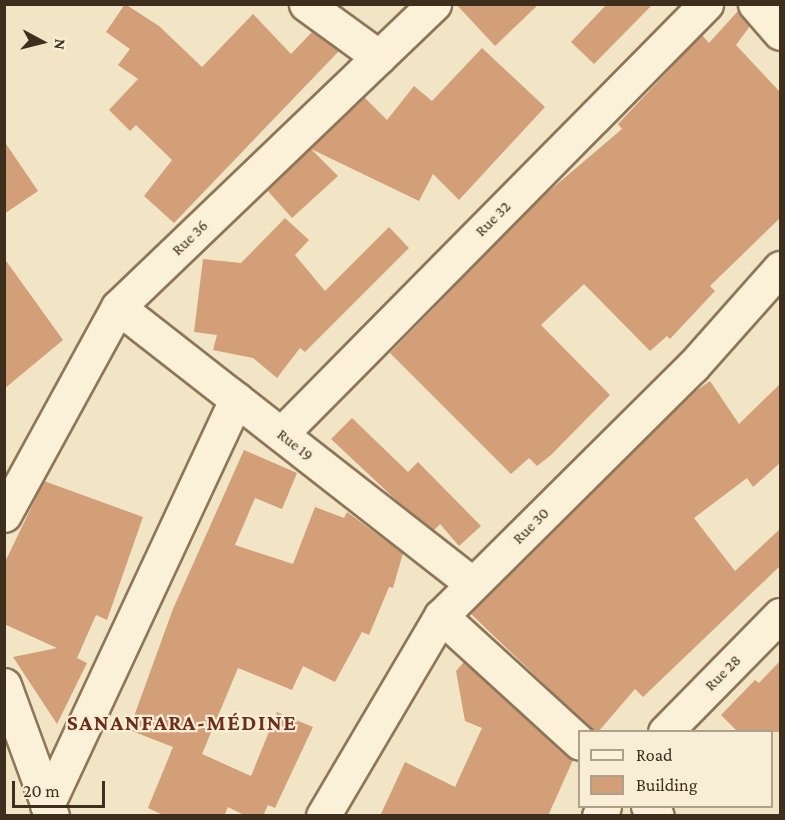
<!DOCTYPE html>
<html>
<head>
<meta charset="utf-8">
<style>
  body { margin:0 }
  #map { position:relative; width:785px; height:820px; overflow:hidden; background:#f1e5c5; font-family:"Crimson Pro",serif }
  div>[style] { position:absolute }
  [style*='--x'] { left:calc(var(--x)*1px); top:calc(var(--y)*1px); width:calc(var(--w)*1px); rotate:calc(var(--a)*1deg) }
  .building>* { inset:0; background:#d29f79 }
  .roads { filter:drop-shadow(2px 0 #8e7659) drop-shadow(-2px 0 #8e7659) drop-shadow(0 2px #8e7659) drop-shadow(0 -2px #8e7659) }
  .minor>* { height:33px; margin:-16.5px; padding:0 16.5px; transform-origin:16.5px; border-radius:16.5px; background:#fbf1d9 }
  span { translate:-50% -50%; white-space:nowrap; text-align:center; line-height:1.15; -webkit-text-stroke:4.5px #f8eed5; paint-order:stroke }
  .street-label { font-size:16px; color:#3d2e1e }
  .district-label { font-size:22px; color:#6d2d1b; font-weight:700; letter-spacing:1.5px }
  .frame { position:absolute; inset:0; border:6px solid #3d2e1e; pointer-events:none }
  .legend { position:absolute; left:578px; top:730px; width:195px; height:78px; box-sizing:border-box; background:#f8eed5; border:2px solid #ada18c; margin:0; padding:8px 10px; list-style:none; font-size:18px; color:#3d2e1e }
  .legend li { display:flex; align-items:center; gap:12px; height:30px }
  .legend b { width:30px; border:2px solid #ada18c }
  .north { position:absolute; left:12px; top:12px; width:60px; height:60px; -webkit-text-stroke:4px #f8eed5; paint-order:stroke; rotate:97deg; font-size:16px; font-weight:700; line-height:24px; text-align:center; color:#3d2e1e }
  .north::after { content:''; display:block; margin:auto; width:21px; height:27px; background:#3d2e1e; clip-path:polygon(50% 0,100% 100%,50% 72%,0 100%) }
  .scale { position:absolute; left:12px; top:781px; width:93px; height:27px; box-sizing:border-box; border:3px solid #3d2e1e; border-top:0; padding-left:8px; font-size:18px; line-height:21px; white-space:nowrap; color:#3d2e1e; -webkit-text-stroke:4px #f8eed5; paint-order:stroke }
</style>
</head>
<body>
<div id="map">
  <div class="building">
    <i style="clip-path:polygon(125px 4px,159px 26px,202px 67px,253px 14px,291px 54px,312px 32px,339px 51px,174px 223px,144px 196px,172px 160px,136px 125px,130px 131px,109px 110px,138px 79px,118px 65px,130px 49px,106px 32px)"></i>
    <i style="clip-path:polygon(456px 4px,539px 4px,495px 46px)"></i>
    <i style="clip-path:polygon(607px 4px,653px 4px,594px 64px,571px 42px)"></i>
    <i style="clip-path:polygon(738px 11px,750px 26px,736px 45px,780px 92px,780px 218px,710px 286px,715px 291px,670px 339px,667px 336px,650px 351px,584px 284px,541px 325px,610px 395px,551px 455px,537px 466px,529px 458px,511px 474px,390px 353px,542px 197px,622px 129px,618px 124px,702px 35px,709px 43px)"></i>
    <i style="clip-path:polygon(482px 48px,545px 107px,459px 200px,433px 174px,419px 201px,311px 149px,338px 176px,292px 218px,267px 190px,364px 97px,387px 120px,414px 86px,432px 101px)"></i>
    <i style="clip-path:polygon(4px 141px,38px 191px,4px 214px)"></i>
    <i style="clip-path:polygon(285px 218px,309px 240px,295px 255px,325px 291px,389px 227px,409px 248px,305px 352px,300px 348px,277px 378px,253px 358px,213px 350px,217px 335px,194px 332px,203px 259px,241px 263px)"></i>
    <i style="clip-path:polygon(4px 258px,63px 340px,4px 389px)"></i>
    <i style="clip-path:polygon(710px 381px,739px 424px,780px 384px,780px 463px,753px 487px,747px 478px,694px 518px,735px 571px,780px 529px,780px 566px,643px 697px,635px 689px,598px 732px,594px 732px,471px 614px,693px 393px)"></i>
    <i style="clip-path:polygon(352px 418px,408px 472px,418px 462px,481px 526px,459px 546px,440px 524px,434px 530px,396px 500px,331px 439px)"></i>
    <i style="clip-path:polygon(244px 450px,297px 473px,282px 509px,255px 498px,235px 545px,293px 564px,315px 507px,344px 518px,347px 512px,403px 553px,393px 588px,389px 587px,369px 635px,362px 632px,335px 682px,303px 666px,292px 690px,238px 668px,202px 754px,251px 776px,277px 712px,313px 727px,275px 808px,268px 805px,263px 816px,246px 816px,228px 807px,224px 816px,165px 816px,148px 808px,173px 747px,129px 730px,173px 609px)"></i>
    <i style="clip-path:polygon(44px 481px,143px 517px,107px 620px,96px 615px,77px 658px,87px 663px,57px 724px,13px 657px,57px 648px,4px 624px,4px 564px)"></i>
    <i style="clip-path:polygon(780px 661px,780px 732px,738px 732px,721px 715px,755px 680px,759px 683px)"></i>
    <i style="clip-path:polygon(464px 662px,573px 760px,548px 816px,380px 816px,405px 762px,455px 787px,482px 728px,465px 721px,456px 671px)"></i>
  </div>
  <div class="roads">
    <div class="minor">
      <i style="--x:306;--y:4;--w:90;--a:36"></i>
      <i style="--x:755;--y:4;--w:38;--a:49"></i>
      <i style="--x:118;--y:307;--w:450;--a:38"></i>
      <i style="--x:281;--y:434;--w:605;--a:-45.34"></i>
      <i style="--x:4;--y:515;--w:237;--a:-61.3"></i>
      <i style="--x:118;--y:307;--w:438;--a:-43.8"></i>
      <i style="--x:441;--y:616;--w:188;--a:42.4"></i>
      <i style="--x:4;--y:685;--w:140;--a:69.9"></i>
      <i style="--x:665;--y:732;--w:164;--a:-45.5"></i>
      <i style="--x:47;--y:805;--w:448;--a:-65"></i>
      <i style="--x:648;--y:806;--w:13;--a:48"></i>
      <i style="--x:323;--y:816;--w:232;--a:-59.5"></i>
      <i style="--x:441;--y:616;--w:355;--a:-44.8"></i>
      <i style="--x:693;--y:366;--w:131;--a:-48.4"></i>
      <i style="--x:599;--y:816;--w:11;--a:-63"></i>
    </div>
  </div>
  <div class="street-label">
    <span style="left:493px;top:219px;rotate:-45deg">Rue 32</span>
    <span style="left:190px;top:238px;rotate:-44deg">Rue 36</span>
    <span style="left:295px;top:445px;rotate:38deg">Rue 19</span>
    <span style="left:531px;top:526px;rotate:-45deg">Rue 30</span>
    <span style="left:723px;top:673px;rotate:-45deg">Rue 28</span>
  </div>
  <div class="district-label">
    <span style="left:182px;top:723px">SANANFARA-MÉDINE</span>
  </div>
  <div class="frame"></div>
  <ul class="legend">
  <li><b style="height:8px;background:#fbf1d9"></b>Road</li>
  <li><b style="height:16px;background:#d29f79"></b>Building</li>
  </ul>
  <div class="north">N</div>
  <div class="scale">20 m</div>
</div>
</body>
</html>
